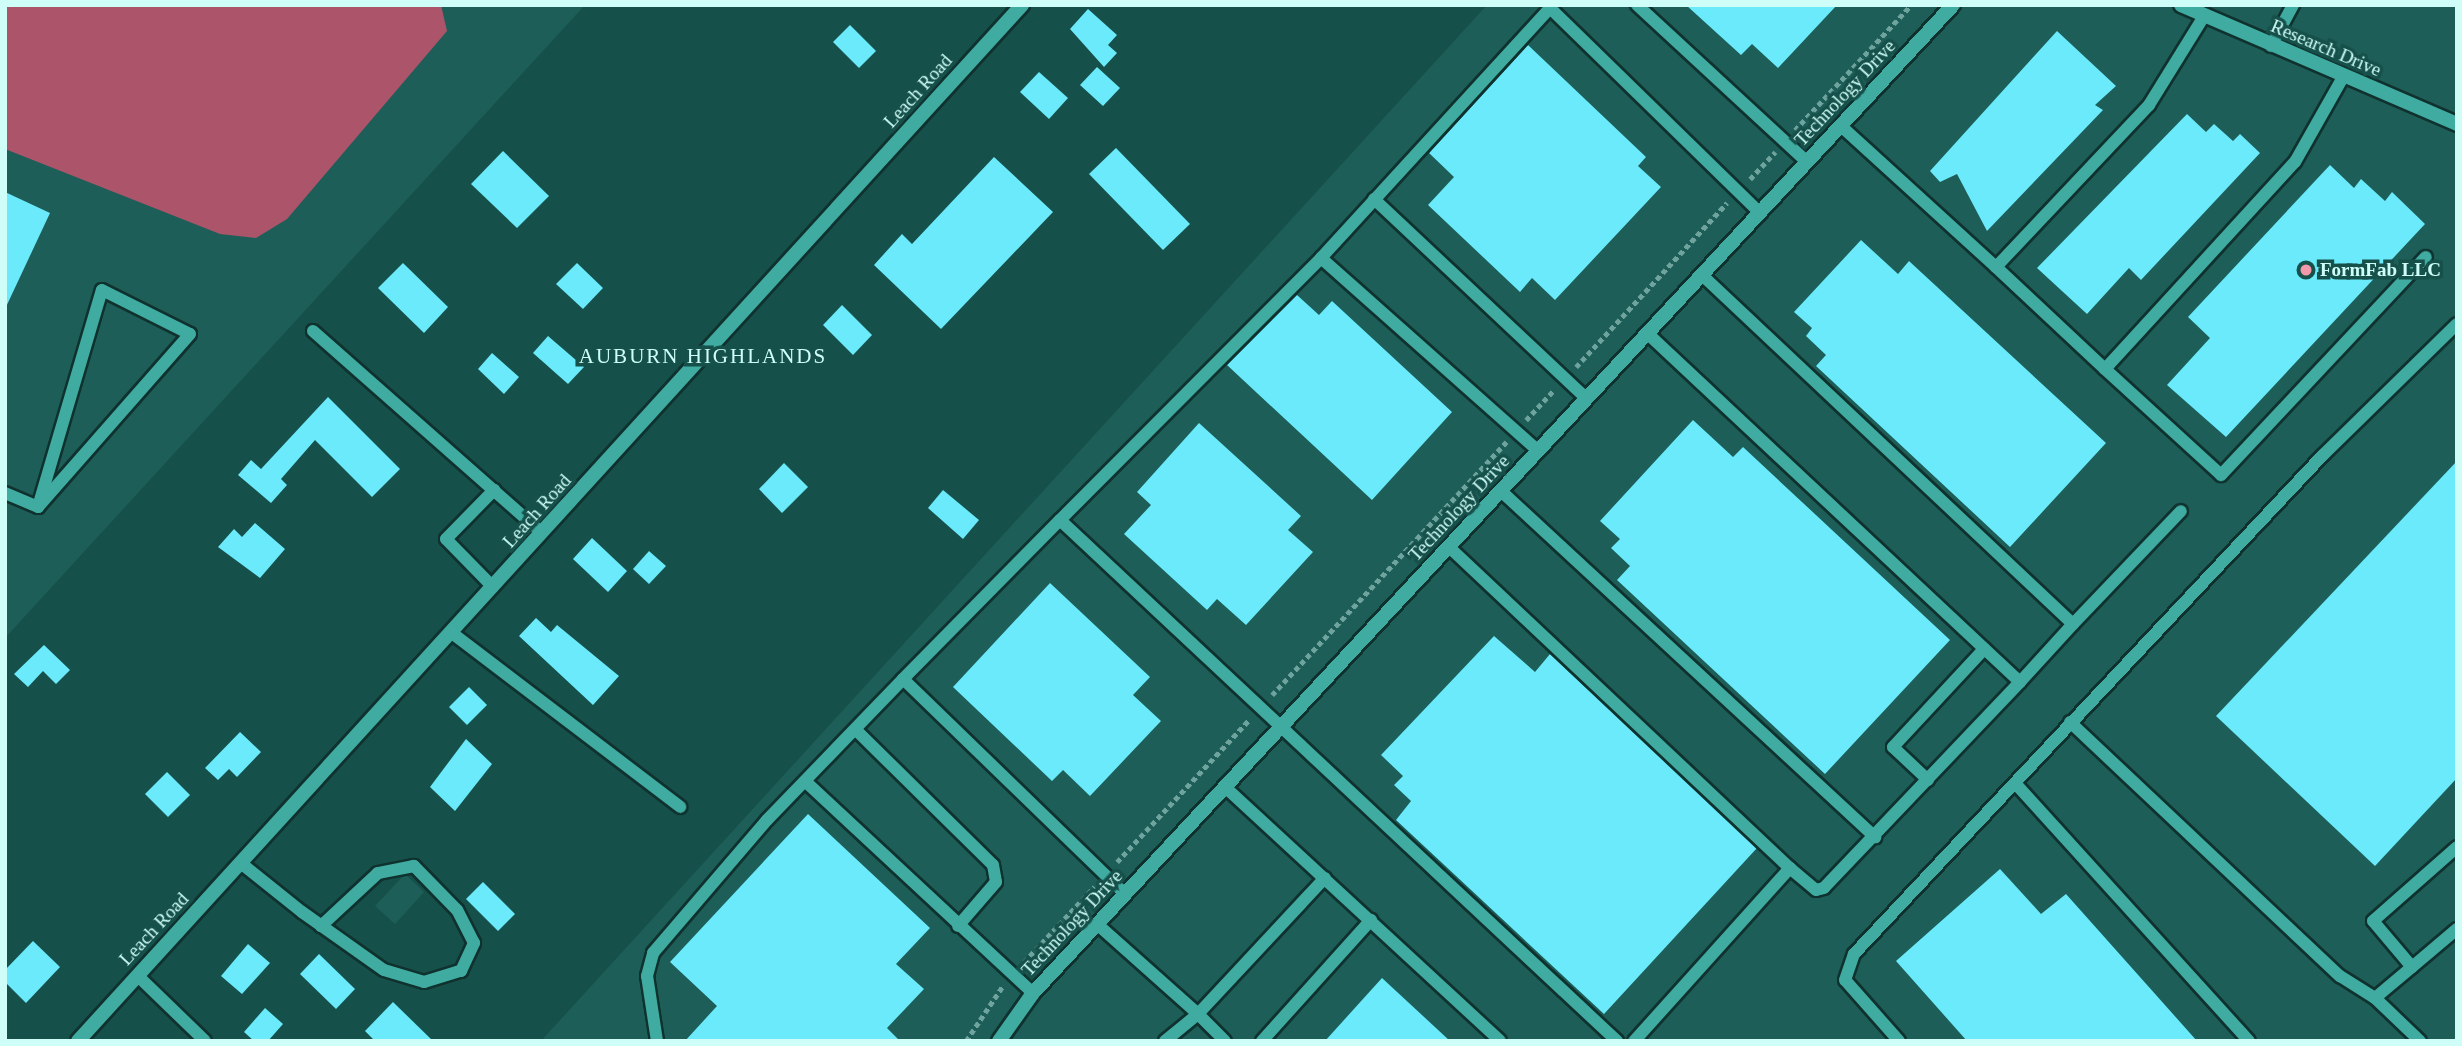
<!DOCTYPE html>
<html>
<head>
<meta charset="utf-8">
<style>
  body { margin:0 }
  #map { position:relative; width:2462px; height:1046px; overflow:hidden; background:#16504a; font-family:"Times New Roman",serif }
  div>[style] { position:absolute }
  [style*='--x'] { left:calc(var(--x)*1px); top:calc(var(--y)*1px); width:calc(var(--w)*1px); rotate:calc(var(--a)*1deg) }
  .built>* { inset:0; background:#1d5e58 }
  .water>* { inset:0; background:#ac556a }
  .building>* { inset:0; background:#6aeafa }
  .path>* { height:4.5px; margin-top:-2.25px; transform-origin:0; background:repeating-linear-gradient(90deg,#6fa49e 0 5px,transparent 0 8.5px) }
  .roads { filter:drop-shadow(2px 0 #10322f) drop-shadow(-2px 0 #10322f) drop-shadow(0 2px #10322f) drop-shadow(0 -2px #10322f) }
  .service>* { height:12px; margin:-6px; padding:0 6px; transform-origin:6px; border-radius:6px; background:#3faba1 }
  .minor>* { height:14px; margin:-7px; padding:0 7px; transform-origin:7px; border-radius:7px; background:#3faba1 }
  .dots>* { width:19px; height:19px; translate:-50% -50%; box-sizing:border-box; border:4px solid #16504a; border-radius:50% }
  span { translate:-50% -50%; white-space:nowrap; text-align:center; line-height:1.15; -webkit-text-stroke:7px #16504a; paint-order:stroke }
  .street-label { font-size:19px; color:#cffef8 }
  .poi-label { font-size:19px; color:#cffef8; font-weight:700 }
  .left { translate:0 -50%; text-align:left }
  .neighbourhood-label { font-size:21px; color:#cffef8; letter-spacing:2px }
  .frame { position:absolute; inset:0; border:7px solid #cffef8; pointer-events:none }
</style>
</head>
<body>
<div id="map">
  <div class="built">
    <i style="clip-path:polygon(5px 5px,585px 5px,5px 638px)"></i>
    <i style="clip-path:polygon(1487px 5px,2457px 5px,2457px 1041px,541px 1041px)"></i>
    <i style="clip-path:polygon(405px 874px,424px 892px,395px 924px,375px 906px)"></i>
  </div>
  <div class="water">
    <i style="clip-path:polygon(5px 5px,441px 5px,447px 31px,287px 219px,256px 238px,220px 234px,5px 149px)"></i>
  </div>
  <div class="building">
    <i style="clip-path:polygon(1686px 5px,1837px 5px,1778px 68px,1752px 44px,1741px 55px)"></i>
    <i style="clip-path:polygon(1088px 9px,1117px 35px,1108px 45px,1117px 53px,1104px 67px,1070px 29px)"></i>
    <i style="clip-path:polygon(850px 25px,876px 51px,859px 68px,833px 42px)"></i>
    <i style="clip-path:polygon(2057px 31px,2116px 86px,2095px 105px,2103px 110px,1987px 231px,1957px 174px,1940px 182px,1930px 171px)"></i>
    <i style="clip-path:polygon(1528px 45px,1646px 157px,1638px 166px,1661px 187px,1555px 300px,1532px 278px,1520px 292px,1428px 205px,1454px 177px,1429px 153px)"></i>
    <i style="clip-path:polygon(1097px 67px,1120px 88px,1103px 106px,1080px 85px)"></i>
    <i style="clip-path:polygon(1039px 72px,1068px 98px,1049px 119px,1020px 92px)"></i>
    <i style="clip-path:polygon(2187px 114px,2206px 132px,2214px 124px,2233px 141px,2240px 134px,2260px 153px,2141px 280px,2129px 268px,2087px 314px,2037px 268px)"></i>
    <i style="clip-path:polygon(1116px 148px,1190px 224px,1163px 250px,1089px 174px)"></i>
    <i style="clip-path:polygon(503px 151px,549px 196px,517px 228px,471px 184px)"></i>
    <i style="clip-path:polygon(994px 157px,1053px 212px,941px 329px,874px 265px,902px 234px,912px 244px)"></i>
    <i style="clip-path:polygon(2330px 165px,2354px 188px,2361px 179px,2385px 201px,2392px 192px,2425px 224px,2226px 437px,2167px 385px,2210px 338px,2188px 317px)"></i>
    <i style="clip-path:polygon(5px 192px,50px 213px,5px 309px)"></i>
    <i style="clip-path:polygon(1861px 240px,1898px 274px,1909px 261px,2106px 443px,2010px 547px,1816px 366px,1826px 355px,1806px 336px,1812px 328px,1794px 312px)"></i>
    <i style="clip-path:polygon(403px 263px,448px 307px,424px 333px,378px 288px)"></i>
    <i style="clip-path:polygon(577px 263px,603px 288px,583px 309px,556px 284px)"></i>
    <i style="clip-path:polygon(1297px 295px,1319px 315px,1332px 301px,1452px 412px,1372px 500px,1227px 365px)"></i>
    <i style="clip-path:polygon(842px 305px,872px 335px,853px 355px,823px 325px)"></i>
    <i style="clip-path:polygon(548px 336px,584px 367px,568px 384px,533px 353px)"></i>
    <i style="clip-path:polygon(492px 353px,519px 377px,504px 394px,478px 369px)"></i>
    <i style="clip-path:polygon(328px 397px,400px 469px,372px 497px,315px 440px,281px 479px,287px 485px,271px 503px,238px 475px,251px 460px,261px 469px)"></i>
    <i style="clip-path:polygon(1693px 420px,1733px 457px,1743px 447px,1950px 640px,1825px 774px,1617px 580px,1630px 566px,1611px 548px,1620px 539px,1600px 521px)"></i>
    <i style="clip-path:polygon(1199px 423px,1301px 516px,1288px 530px,1313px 552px,1246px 625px,1217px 599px,1207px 610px,1124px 534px,1151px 505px,1137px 492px)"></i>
    <i style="clip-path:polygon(2457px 461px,2457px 778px,2375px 866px,2216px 716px)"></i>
    <i style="clip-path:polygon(784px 463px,808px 487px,782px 513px,759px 489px)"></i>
    <i style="clip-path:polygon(943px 490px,979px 520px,963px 539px,928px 508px)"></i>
    <i style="clip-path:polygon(255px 523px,285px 549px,260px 578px,218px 547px,234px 529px,242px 537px)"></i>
    <i style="clip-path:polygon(592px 538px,627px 571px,608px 592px,573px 559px)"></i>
    <i style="clip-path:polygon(649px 551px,666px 566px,649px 584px,633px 569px)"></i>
    <i style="clip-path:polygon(1050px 583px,1150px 677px,1133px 695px,1161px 721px,1090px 796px,1063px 770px,1052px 781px,953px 687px)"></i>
    <i style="clip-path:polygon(536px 618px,551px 632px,557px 625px,619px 676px,593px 705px,519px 636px)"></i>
    <i style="clip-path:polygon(1494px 636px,1535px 672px,1550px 654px,1757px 848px,1604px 1014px,1396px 820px,1411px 801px,1394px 785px,1403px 776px,1381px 755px)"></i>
    <i style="clip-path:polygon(44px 645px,70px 670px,56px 684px,43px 671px,28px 687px,14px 674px)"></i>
    <i style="clip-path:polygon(469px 687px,487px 705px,467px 725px,449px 707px)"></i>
    <i style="clip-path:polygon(240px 732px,261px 752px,237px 777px,229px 769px,218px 780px,205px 768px)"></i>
    <i style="clip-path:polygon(466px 739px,492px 764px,455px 811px,430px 787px)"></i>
    <i style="clip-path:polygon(167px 772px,190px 795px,168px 817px,145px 794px)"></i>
    <i style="clip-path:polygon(808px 814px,930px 928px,896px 964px,924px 989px,887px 1028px,900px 1041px,685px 1041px,717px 1006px,670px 962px)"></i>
    <i style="clip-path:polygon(2000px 869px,2041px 914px,2066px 894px,2197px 1041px,1967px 1041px,1896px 961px)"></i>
    <i style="clip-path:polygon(483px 882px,515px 914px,498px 931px,466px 899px)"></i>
    <i style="clip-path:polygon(33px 941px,60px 967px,26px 1003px,5px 982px,5px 970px)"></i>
    <i style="clip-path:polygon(248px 944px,270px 963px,242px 994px,221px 976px)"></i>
    <i style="clip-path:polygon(319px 954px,355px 989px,336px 1009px,300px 974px)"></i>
    <i style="clip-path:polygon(1382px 978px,1450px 1041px,1325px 1041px)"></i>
    <i style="clip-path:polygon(393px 1002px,433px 1041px,375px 1041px,365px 1031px)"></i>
    <i style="clip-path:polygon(265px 1008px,283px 1024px,268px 1041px,254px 1041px,244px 1032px)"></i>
  </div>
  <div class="path">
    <i style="--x:1795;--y:130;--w:171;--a:-47.1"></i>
    <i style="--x:1750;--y:179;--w:37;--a:-47"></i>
    <i style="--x:1576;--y:367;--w:223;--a:-47.4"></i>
    <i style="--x:1526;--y:420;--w:40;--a:-47"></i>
    <i style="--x:1272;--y:695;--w:345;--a:-47.2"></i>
    <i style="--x:1117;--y:862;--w:194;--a:-47.1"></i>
    <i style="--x:1024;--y:962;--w:103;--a:-47"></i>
    <i style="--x:966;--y:1041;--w:65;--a:-56.3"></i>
  </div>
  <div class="roads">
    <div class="service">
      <i style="--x:1637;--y:5;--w:231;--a:42.7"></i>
      <i style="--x:2271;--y:46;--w:47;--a:-61.8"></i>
      <i style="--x:1841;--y:126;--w:210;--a:42.3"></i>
      <i style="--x:1996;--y:267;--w:223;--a:-46.6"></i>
      <i style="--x:2149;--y:105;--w:102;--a:-58.2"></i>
      <i style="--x:1374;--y:199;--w:292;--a:43.2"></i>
      <i style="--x:1321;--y:258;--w:339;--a:-47.5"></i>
      <i style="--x:1550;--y:8;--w:293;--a:44.3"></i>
      <i style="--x:1996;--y:267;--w:149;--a:43.1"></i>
      <i style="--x:2105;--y:369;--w:281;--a:-47.5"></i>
      <i style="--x:2295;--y:162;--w:98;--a:-60.5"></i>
      <i style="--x:1702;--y:275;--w:509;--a:43.25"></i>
      <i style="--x:2073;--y:624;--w:156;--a:-46.3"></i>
      <i style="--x:102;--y:290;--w:98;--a:26.6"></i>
      <i style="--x:190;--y:334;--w:230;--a:131.3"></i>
      <i style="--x:38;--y:507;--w:226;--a:-73.6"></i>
      <i style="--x:313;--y:331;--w:305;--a:41.4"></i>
      <i style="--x:1647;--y:333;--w:511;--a:43.1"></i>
      <i style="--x:2020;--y:682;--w:284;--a:133.6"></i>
      <i style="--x:1824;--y:888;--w:8;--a:166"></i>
      <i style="--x:1816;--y:890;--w:34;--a:-140"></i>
      <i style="--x:2105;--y:369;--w:157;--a:42.4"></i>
      <i style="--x:2221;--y:475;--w:299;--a:-46.8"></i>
      <i style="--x:1501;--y:491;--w:510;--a:42.77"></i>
      <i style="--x:5;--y:493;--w:36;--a:23"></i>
      <i style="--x:1060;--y:520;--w:370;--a:-45.1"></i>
      <i style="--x:1321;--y:258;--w:290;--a:41.6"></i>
      <i style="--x:1449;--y:547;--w:468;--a:43.3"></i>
      <i style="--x:1790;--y:868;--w:233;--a:132"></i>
      <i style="--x:493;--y:587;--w:67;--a:-134.4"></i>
      <i style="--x:446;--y:539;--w:69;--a:-45.6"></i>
      <i style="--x:452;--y:633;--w:287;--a:37.3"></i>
      <i style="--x:2020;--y:682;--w:79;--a:-47.6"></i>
      <i style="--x:2070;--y:722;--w:371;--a:43.3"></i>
      <i style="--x:2340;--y:976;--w:41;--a:32.2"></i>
      <i style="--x:856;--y:730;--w:192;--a:44.6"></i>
      <i style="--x:993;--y:865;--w:17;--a:80"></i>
      <i style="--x:996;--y:882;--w:58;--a:130.8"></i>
      <i style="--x:1928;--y:780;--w:48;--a:-136.7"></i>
      <i style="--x:1893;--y:747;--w:134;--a:-47.1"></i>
      <i style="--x:806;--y:782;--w:310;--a:42.9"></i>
      <i style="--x:2015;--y:783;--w:348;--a:47.8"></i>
      <i style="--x:1225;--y:787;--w:374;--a:42.7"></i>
      <i style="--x:242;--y:864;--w:77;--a:38.7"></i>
      <i style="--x:302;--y:912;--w:100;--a:35.3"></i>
      <i style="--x:384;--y:970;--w:42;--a:16.7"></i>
      <i style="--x:424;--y:982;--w:39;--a:-17"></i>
      <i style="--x:461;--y:971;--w:31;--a:-65"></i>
      <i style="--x:474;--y:943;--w:37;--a:-117"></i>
      <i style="--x:457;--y:910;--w:62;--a:-134.3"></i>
      <i style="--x:414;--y:866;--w:37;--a:169"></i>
      <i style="--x:378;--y:873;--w:78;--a:137.1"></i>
      <i style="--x:1125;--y:894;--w:309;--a:-135.9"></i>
      <i style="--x:903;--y:679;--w:223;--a:-45.4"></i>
      <i style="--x:1060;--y:520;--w:763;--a:43.09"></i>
      <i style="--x:1097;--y:924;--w:135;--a:41.7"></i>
      <i style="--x:1198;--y:1014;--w:186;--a:-47"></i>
      <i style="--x:2412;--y:967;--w:59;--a:-40.2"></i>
      <i style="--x:138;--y:976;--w:93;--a:44.1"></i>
      <i style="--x:657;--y:1041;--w:66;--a:-98.7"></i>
      <i style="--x:647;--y:976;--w:24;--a:-75"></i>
      <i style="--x:653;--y:953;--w:175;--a:-49.4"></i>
      <i style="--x:767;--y:820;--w:196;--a:-46"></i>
      <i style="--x:1165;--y:1041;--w:43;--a:-39.3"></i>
      <i style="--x:1198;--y:1014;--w:38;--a:45"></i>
      <i style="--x:1262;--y:1041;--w:163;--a:-48"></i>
      <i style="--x:1899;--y:1041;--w:81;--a:-131.5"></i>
      <i style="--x:1845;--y:980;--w:28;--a:-71"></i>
      <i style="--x:1854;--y:954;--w:685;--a:-46.78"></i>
      <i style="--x:2323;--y:455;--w:187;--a:-44.4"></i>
      <i style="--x:2420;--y:1041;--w:62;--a:-136.3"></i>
      <i style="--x:2375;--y:998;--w:48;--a:-40"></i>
      <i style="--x:2412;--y:967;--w:60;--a:-130.3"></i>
      <i style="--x:2373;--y:921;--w:112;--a:-41.4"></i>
    </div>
    <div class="minor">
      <i style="--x:2181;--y:5;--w:301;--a:23.3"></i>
      <i style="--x:78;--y:1041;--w:1402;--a:-47.66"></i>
      <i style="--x:999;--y:1041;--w:59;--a:-54.7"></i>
      <i style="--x:1033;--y:993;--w:1350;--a:-47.04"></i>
    </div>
  </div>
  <div class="dots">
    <i style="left:2306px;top:270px;background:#f29aac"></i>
  </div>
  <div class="street-label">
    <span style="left:2326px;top:48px;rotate:23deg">Research Drive</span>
    <span style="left:918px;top:91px;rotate:-48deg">Leach Road</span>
    <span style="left:1845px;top:93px;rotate:-47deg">Technology Drive</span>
    <span style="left:1459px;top:508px;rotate:-47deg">Technology Drive</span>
    <span style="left:537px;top:511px;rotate:-48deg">Leach Road</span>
    <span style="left:1072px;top:923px;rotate:-47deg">Technology Drive</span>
    <span style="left:154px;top:929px;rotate:-47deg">Leach Road</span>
  </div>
  <div class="poi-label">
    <span class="left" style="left:2320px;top:270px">FormFab LLC</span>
  </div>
  <div class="neighbourhood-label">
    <span style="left:703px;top:356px">AUBURN HIGHLANDS</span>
  </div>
  <div class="frame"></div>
</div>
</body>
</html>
